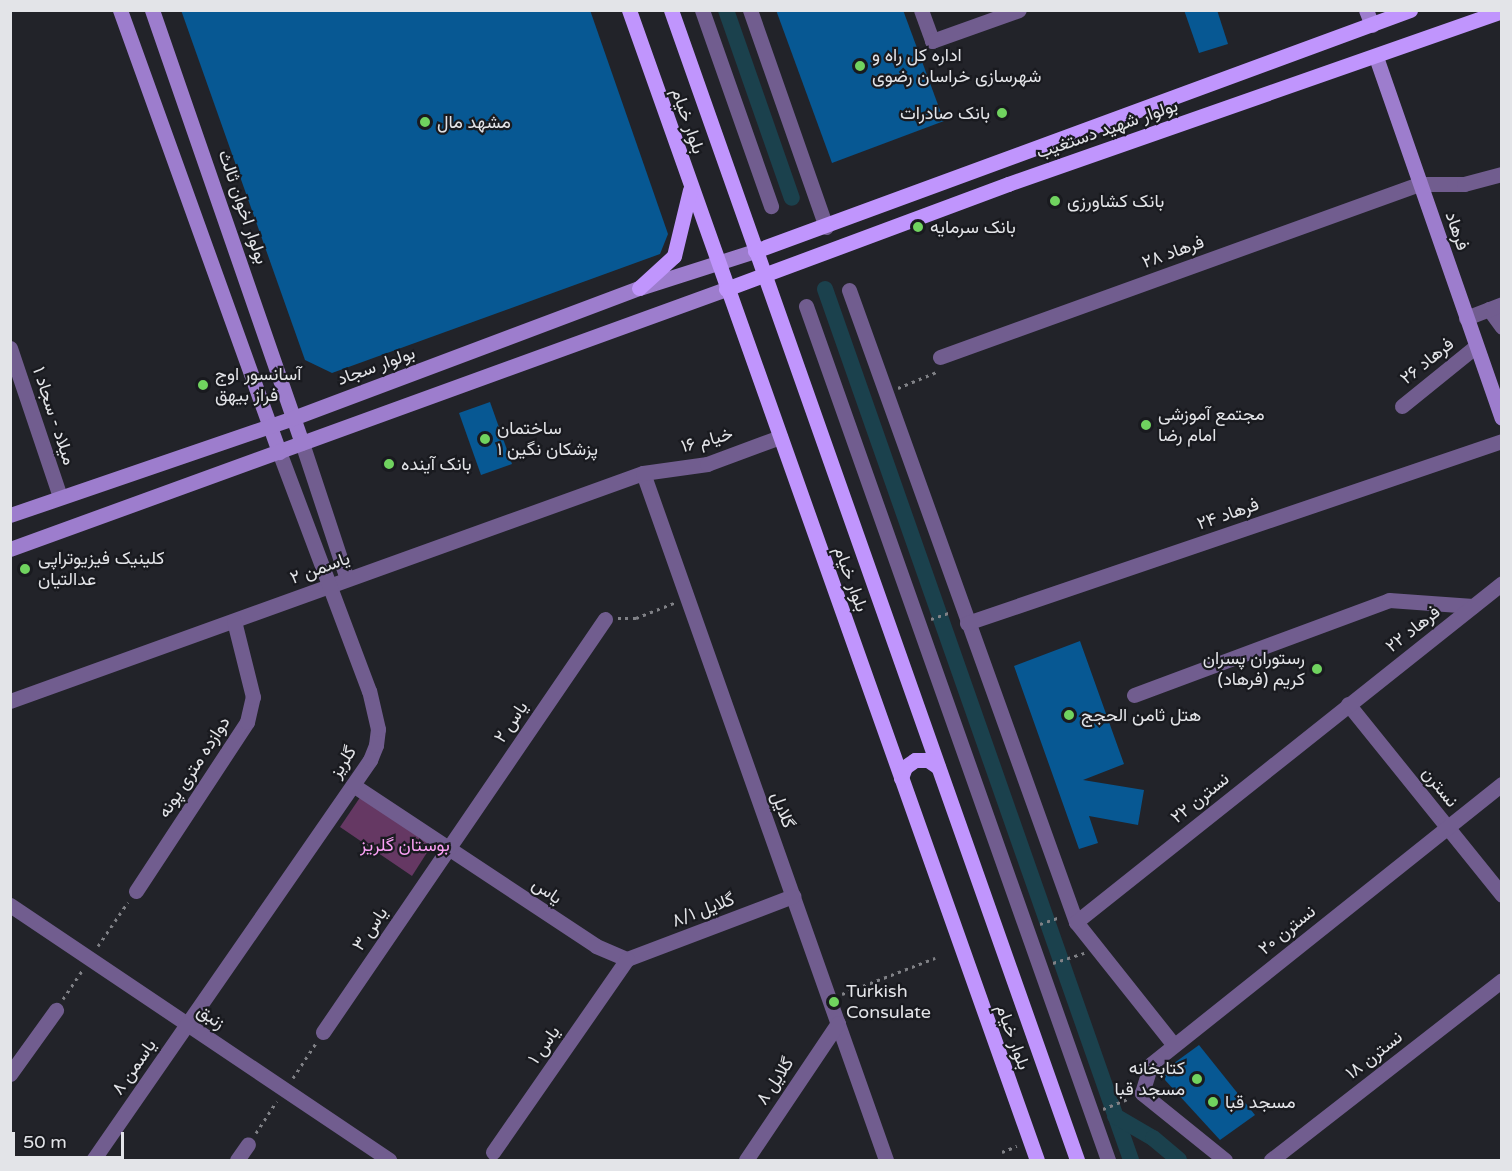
<!DOCTYPE html>
<html>
<head>
<meta charset="utf-8">
<style>
  body { margin:0 }
  #map { position:relative; width:1512px; height:1171px; overflow:hidden; background:#222329; font-family:"Varela Round",Vazirmatn,sans-serif }
  div>[style] { position:absolute }
  [style*='--x'] { left:calc(var(--x)*1px); top:calc(var(--y)*1px); width:calc(var(--w)*1px); rotate:calc(var(--a)*1deg) }
  .green>* { inset:0; background:#653863 }
  .canal>* { height:16px; margin:-8px; padding:0 8px; transform-origin:8px; border-radius:8px; background:#1b414d }
  .building>* { inset:0; background:#075893 }
  .path>* { height:3px; margin-top:-1.5px; transform-origin:0; background:repeating-linear-gradient(90deg,#808186 0 3px,transparent 0 7.5px) }
  .street>* { height:15px; margin:-7.5px; padding:0 7.5px; transform-origin:7.5px; border-radius:7.5px; background:#715d8f }
  .secondary>* { height:15px; margin:-7.5px; padding:0 7.5px; transform-origin:7.5px; border-radius:7.5px; background:#9d7dcd }
  .primary>* { height:15px; margin:-7.5px; padding:0 7.5px; transform-origin:7.5px; border-radius:7.5px; background:#c095fd }
  .dots>* { width:16px; height:16px; translate:-50% -50%; box-sizing:border-box; border:3px solid #191a1f; border-radius:50% }
  span { translate:-50% -50%; white-space:nowrap; text-align:center; line-height:1.15; -webkit-text-stroke:4.5px #191a1f; paint-order:stroke }
  .poi-label { font-size:18px; color:#e3e4e8 }
  .left { translate:0 -50%; text-align:left }
  .right { translate:-100% -50%; text-align:right }
  .street-label { font-size:18px; color:#e3e4e8 }
  .park-label { font-size:18px; color:#f9a0f4 }
  .frame { position:absolute; inset:0; border:12px solid #e3e4e8; pointer-events:none }
  .scale { position:absolute; left:12px; top:1132px; width:112px; height:27px; box-sizing:border-box; border:3px solid #e3e4e8; border-top:0; padding-left:8px; font-size:18px; line-height:21px; white-space:nowrap; color:#e3e4e8; -webkit-text-stroke:4px #191a1f; paint-order:stroke }
</style>
</head>
<body>
<div id="map">
  <div class="green">
    <i style="clip-path:polygon(363px 793px,435px 840px,412px 876px,340px 827px)"></i>
  </div>
  <div class="canal">
    <i style="--x:726;--y:10;--w:199;--a:70.7"></i>
    <i style="--x:825;--y:289;--w:923;--a:70.64"></i>
    <i style="--x:1115;--y:1116;--w:44;--a:30.1"></i>
    <i style="--x:1153;--y:1138;--w:34;--a:40"></i>
  </div>
  <div class="building">
    <i style="clip-path:polygon(181px 10px,590px 10px,668px 234px,660px 254px,332px 373px,305px 360px)"></i>
    <i style="clip-path:polygon(776px 10px,903px 10px,944px 121px,832px 163px)"></i>
    <i style="clip-path:polygon(1184px 10px,1217px 10px,1228px 44px,1199px 53px)"></i>
    <i style="clip-path:polygon(490px 402px,512px 464px,481px 475px,459px 413px)"></i>
    <i style="clip-path:polygon(1080px 641px,1124px 764px,1083px 780px,1144px 790px,1138px 825px,1089px 816px,1098px 843px,1079px 849px,1014px 666px)"></i>
    <i style="clip-path:polygon(1199px 1045px,1255px 1115px,1220px 1140px,1165px 1080px,1166px 1069px)"></i>
  </div>
  <div class="path">
    <i style="--x:898;--y:388;--w:44;--a:-22.5"></i>
    <i style="--x:618;--y:618;--w:18;--a:0"></i>
    <i style="--x:636;--y:618;--w:41;--a:-21.5"></i>
    <i style="--x:931;--y:619;--w:21;--a:-19"></i>
    <i style="--x:1040;--y:924;--w:21;--a:-19"></i>
    <i style="--x:98;--y:946;--w:53;--a:-55.7"></i>
    <i style="--x:1053;--y:963;--w:33;--a:-18"></i>
    <i style="--x:842;--y:994;--w:100;--a:-21.2"></i>
    <i style="--x:63;--y:999;--w:36;--a:-56"></i>
    <i style="--x:293;--y:1078;--w:42;--a:-56.7"></i>
    <i style="--x:1103;--y:1109;--w:29;--a:-22"></i>
    <i style="--x:256;--y:1133;--w:38;--a:-57"></i>
    <i style="--x:1002;--y:1152;--w:16;--a:-22"></i>
  </div>
  <div class="street">
    <i style="--x:702;--y:10;--w:208;--a:70.6"></i>
    <i style="--x:750;--y:10;--w:230;--a:70.7"></i>
    <i style="--x:921;--y:10;--w:33;--a:70"></i>
    <i style="--x:932;--y:41;--w:92;--a:-19.6"></i>
    <i style="--x:849;--y:290;--w:672;--a:70.24"></i>
    <i style="--x:1076;--y:922;--w:157;--a:51.5"></i>
    <i style="--x:806;--y:306;--w:906;--a:70.52"></i>
    <i style="--x:1489;--y:309;--w:22;--a:54"></i>
    <i style="--x:1466;--y:318;--w:39;--a:-21"></i>
    <i style="--x:10;--y:348;--w:157;--a:71.4"></i>
    <i style="--x:940;--y:357;--w:509;--a:-19.86"></i>
    <i style="--x:1419;--y:184;--w:45;--a:0"></i>
    <i style="--x:1464;--y:184;--w:39;--a:-15"></i>
    <i style="--x:1402;--y:406;--w:95;--a:-39"></i>
    <i style="--x:302;--y:443;--w:143;--a:71.7"></i>
    <i style="--x:643;--y:473;--w:729;--a:70.52"></i>
    <i style="--x:967;--y:623;--w:565;--a:-18.79"></i>
    <i style="--x:1134;--y:695;--w:272;--a:-20.4"></i>
    <i style="--x:1389;--y:600;--w:84;--a:4.1"></i>
    <i style="--x:10;--y:701;--w:673;--a:-19.81"></i>
    <i style="--x:643;--y:473;--w:65;--a:-8"></i>
    <i style="--x:707;--y:464;--w:78;--a:-20.3"></i>
    <i style="--x:1348;--y:704;--w:245;--a:51.1"></i>
    <i style="--x:353;--y:785;--w:291;--a:33.5"></i>
    <i style="--x:596;--y:946;--w:34;--a:23"></i>
    <i style="--x:136;--y:891;--w:202;--a:-56.7"></i>
    <i style="--x:247;--y:722;--w:26;--a:-77"></i>
    <i style="--x:253;--y:697;--w:78;--a:-104"></i>
    <i style="--x:10;--y:905;--w:457;--a:33.9"></i>
    <i style="--x:1076;--y:922;--w:544;--a:-38.51"></i>
    <i style="--x:627;--y:959;--w:178;--a:-20.8"></i>
    <i style="--x:323;--y:1032;--w:500;--a:-55.67"></i>
    <i style="--x:10;--y:1074;--w:79;--a:-54.3"></i>
    <i style="--x:493;--y:1152;--w:235;--a:-55.2"></i>
    <i style="--x:93;--y:1160;--w:487;--a:-55.3"></i>
    <i style="--x:370;--y:760;--w:16;--a:-68"></i>
    <i style="--x:376;--y:745;--w:16;--a:-83"></i>
    <i style="--x:378;--y:729;--w:39;--a:-103"></i>
    <i style="--x:369;--y:691;--w:255;--a:-110.6"></i>
    <i style="--x:237;--y:1160;--w:19;--a:-55"></i>
    <i style="--x:746;--y:1160;--w:165;--a:-56.1"></i>
    <i style="--x:1225;--y:1160;--w:107;--a:-141.1"></i>
    <i style="--x:1142;--y:1093;--w:30;--a:-73"></i>
    <i style="--x:1151;--y:1064;--w:449;--a:-38.6"></i>
    <i style="--x:1271;--y:1160;--w:293;--a:-37.9"></i>
  </div>
  <div class="secondary">
    <i style="--x:120;--y:10;--w:470;--a:70.2"></i>
    <i style="--x:152;--y:10;--w:458;--a:70.9"></i>
    <i style="--x:1366;--y:10;--w:16;--a:68"></i>
    <i style="--x:1376;--y:57;--w:382;--a:70.8"></i>
    <i style="--x:10;--y:515;--w:299;--a:-18.9"></i>
    <i style="--x:293;--y:418;--w:370;--a:-20.6"></i>
    <i style="--x:639;--y:288;--w:122;--a:-17.7"></i>
    <i style="--x:10;--y:549;--w:762;--a:-19.96"></i>
  </div>
  <div class="primary">
    <i style="--x:629;--y:10;--w:1220;--a:70.47"></i>
    <i style="--x:671;--y:10;--w:1220;--a:70.55"></i>
    <i style="--x:755;--y:251;--w:698;--a:-20.2"></i>
    <i style="--x:639;--y:288;--w:47;--a:-42.4"></i>
    <i style="--x:674;--y:256;--w:68;--a:-76.4"></i>
    <i style="--x:726;--y:289;--w:301;--a:-20.4"></i>
    <i style="--x:1008;--y:184;--w:523;--a:-19.3"></i>
    <i style="--x:901;--y:778;--w:12;--a:-70"></i>
    <i style="--x:905;--y:767;--w:12;--a:-35"></i>
    <i style="--x:915;--y:760;--w:13;--a:0"></i>
    <i style="--x:928;--y:760;--w:12;--a:35"></i>
  </div>
  <div class="dots">
    <i style="left:860px;top:66px;background:#70d35f"></i>
    <i style="left:1002px;top:113px;background:#70d35f"></i>
    <i style="left:425px;top:122px;background:#70d35f"></i>
    <i style="left:1055px;top:201px;background:#70d35f"></i>
    <i style="left:918px;top:227px;background:#70d35f"></i>
    <i style="left:203px;top:385px;background:#70d35f"></i>
    <i style="left:1146px;top:425px;background:#70d35f"></i>
    <i style="left:485px;top:439px;background:#70d35f"></i>
    <i style="left:389px;top:464px;background:#70d35f"></i>
    <i style="left:25px;top:569px;background:#70d35f"></i>
    <i style="left:1317px;top:669px;background:#70d35f"></i>
    <i style="left:1069px;top:715px;background:#70d35f"></i>
    <i style="left:834px;top:1002px;background:#70d35f"></i>
    <i style="left:1197px;top:1079px;background:#70d35f"></i>
    <i style="left:1213px;top:1102px;background:#70d35f"></i>
  </div>
  <div class="poi-label">
    <span class="left" style="left:872px;top:66px">اداره کل راه و<br>شهرسازی خراسان رضوی</span>
    <span class="right" style="left:990px;top:113px">بانک صادرات</span>
    <span class="left" style="left:437px;top:122px">مشهد مال</span>
    <span class="left" style="left:1067px;top:201px">بانک کشاورزی</span>
    <span class="left" style="left:930px;top:227px">بانک سرمایه</span>
    <span class="left" style="left:215px;top:385px">آسانسور اوج<br>فراز بیهق</span>
    <span class="left" style="left:1158px;top:425px">مجتمع آموزشی<br>امام رضا</span>
    <span class="left" style="left:497px;top:439px">ساختمان<br>پزشکان نگین ۱</span>
    <span class="left" style="left:401px;top:464px">بانک آینده</span>
    <span class="left" style="left:38px;top:569px">کلینیک فیزیوتراپی<br>عدالتیان</span>
    <span class="right" style="left:1305px;top:669px">رستوران پسران<br>کریم (فرهاد)</span>
    <span class="left" style="left:1081px;top:715px">هتل ثامن الحجج</span>
    <span class="left" style="left:846px;top:1002px">Turkish<br>Consulate</span>
    <span class="right" style="left:1185px;top:1079px">کتابخانه<br>مسجد قبا</span>
    <span class="left" style="left:1225px;top:1102px">مسجد قبا</span>
  </div>
  <div class="street-label">
    <span style="left:688px;top:121px;rotate:71deg">بلوار خیام</span>
    <span style="left:1107px;top:129px;rotate:-19deg">بولوار شهید دستغیب</span>
    <span style="left:243px;top:207px;rotate:71deg">بولوار اخوان ثالث</span>
    <span style="left:1457px;top:231px;rotate:71deg">فرهاد</span>
    <span style="left:1173px;top:252px;rotate:-20deg">فرهاد ۲۸</span>
    <span style="left:1427px;top:361px;rotate:-39deg">فرهاد ۲۶</span>
    <span style="left:376px;top:366px;rotate:-20deg">بولوار سجاد</span>
    <span style="left:54px;top:416px;rotate:72deg">میلاد - سجاد ۱</span>
    <span style="left:707px;top:440px;rotate:-15deg">خیام ۱۶</span>
    <span style="left:1228px;top:514px;rotate:-19deg">فرهاد ۲۴</span>
    <span style="left:320px;top:568px;rotate:-20deg">یاسمن ۲</span>
    <span style="left:851px;top:579px;rotate:70deg">بلوار خیام</span>
    <span style="left:1413px;top:629px;rotate:-38deg">فرهاد ۲۲</span>
    <span style="left:511px;top:722px;rotate:-56deg">یاس ۲</span>
    <span style="left:343px;top:762px;rotate:-58deg">گلریز</span>
    <span style="left:194px;top:767px;rotate:-57deg">دوازده متری پونه</span>
    <span style="left:1440px;top:787px;rotate:51deg">نسترن</span>
    <span style="left:1200px;top:798px;rotate:-39deg">نسترن ۲۲</span>
    <span style="left:783px;top:810px;rotate:70deg">گلایل</span>
    <span style="left:547px;top:891px;rotate:34deg">یاس</span>
    <span style="left:703px;top:910px;rotate:-21deg">گلایل ۸/۱</span>
    <span style="left:370px;top:929px;rotate:-56deg">یاس ۳</span>
    <span style="left:1287px;top:930px;rotate:-39deg">نسترن ۲۰</span>
    <span style="left:211px;top:1017px;rotate:34deg">زنبق</span>
    <span style="left:1013px;top:1037px;rotate:70deg">بلوار خیام</span>
    <span style="left:544px;top:1045px;rotate:-55deg">یاس ۱</span>
    <span style="left:1374px;top:1055px;rotate:-38deg">نسترن ۱۸</span>
    <span style="left:134px;top:1067px;rotate:-55deg">یاسمن ۸</span>
    <span style="left:775px;top:1081px;rotate:-56deg">گلایل ۸</span>
  </div>
  <div class="park-label">
    <span style="left:405px;top:845px">بوستان گلریز</span>
  </div>
  <div class="frame"></div>
  <div class="scale">50 m</div>
</div>
</body>
</html>
